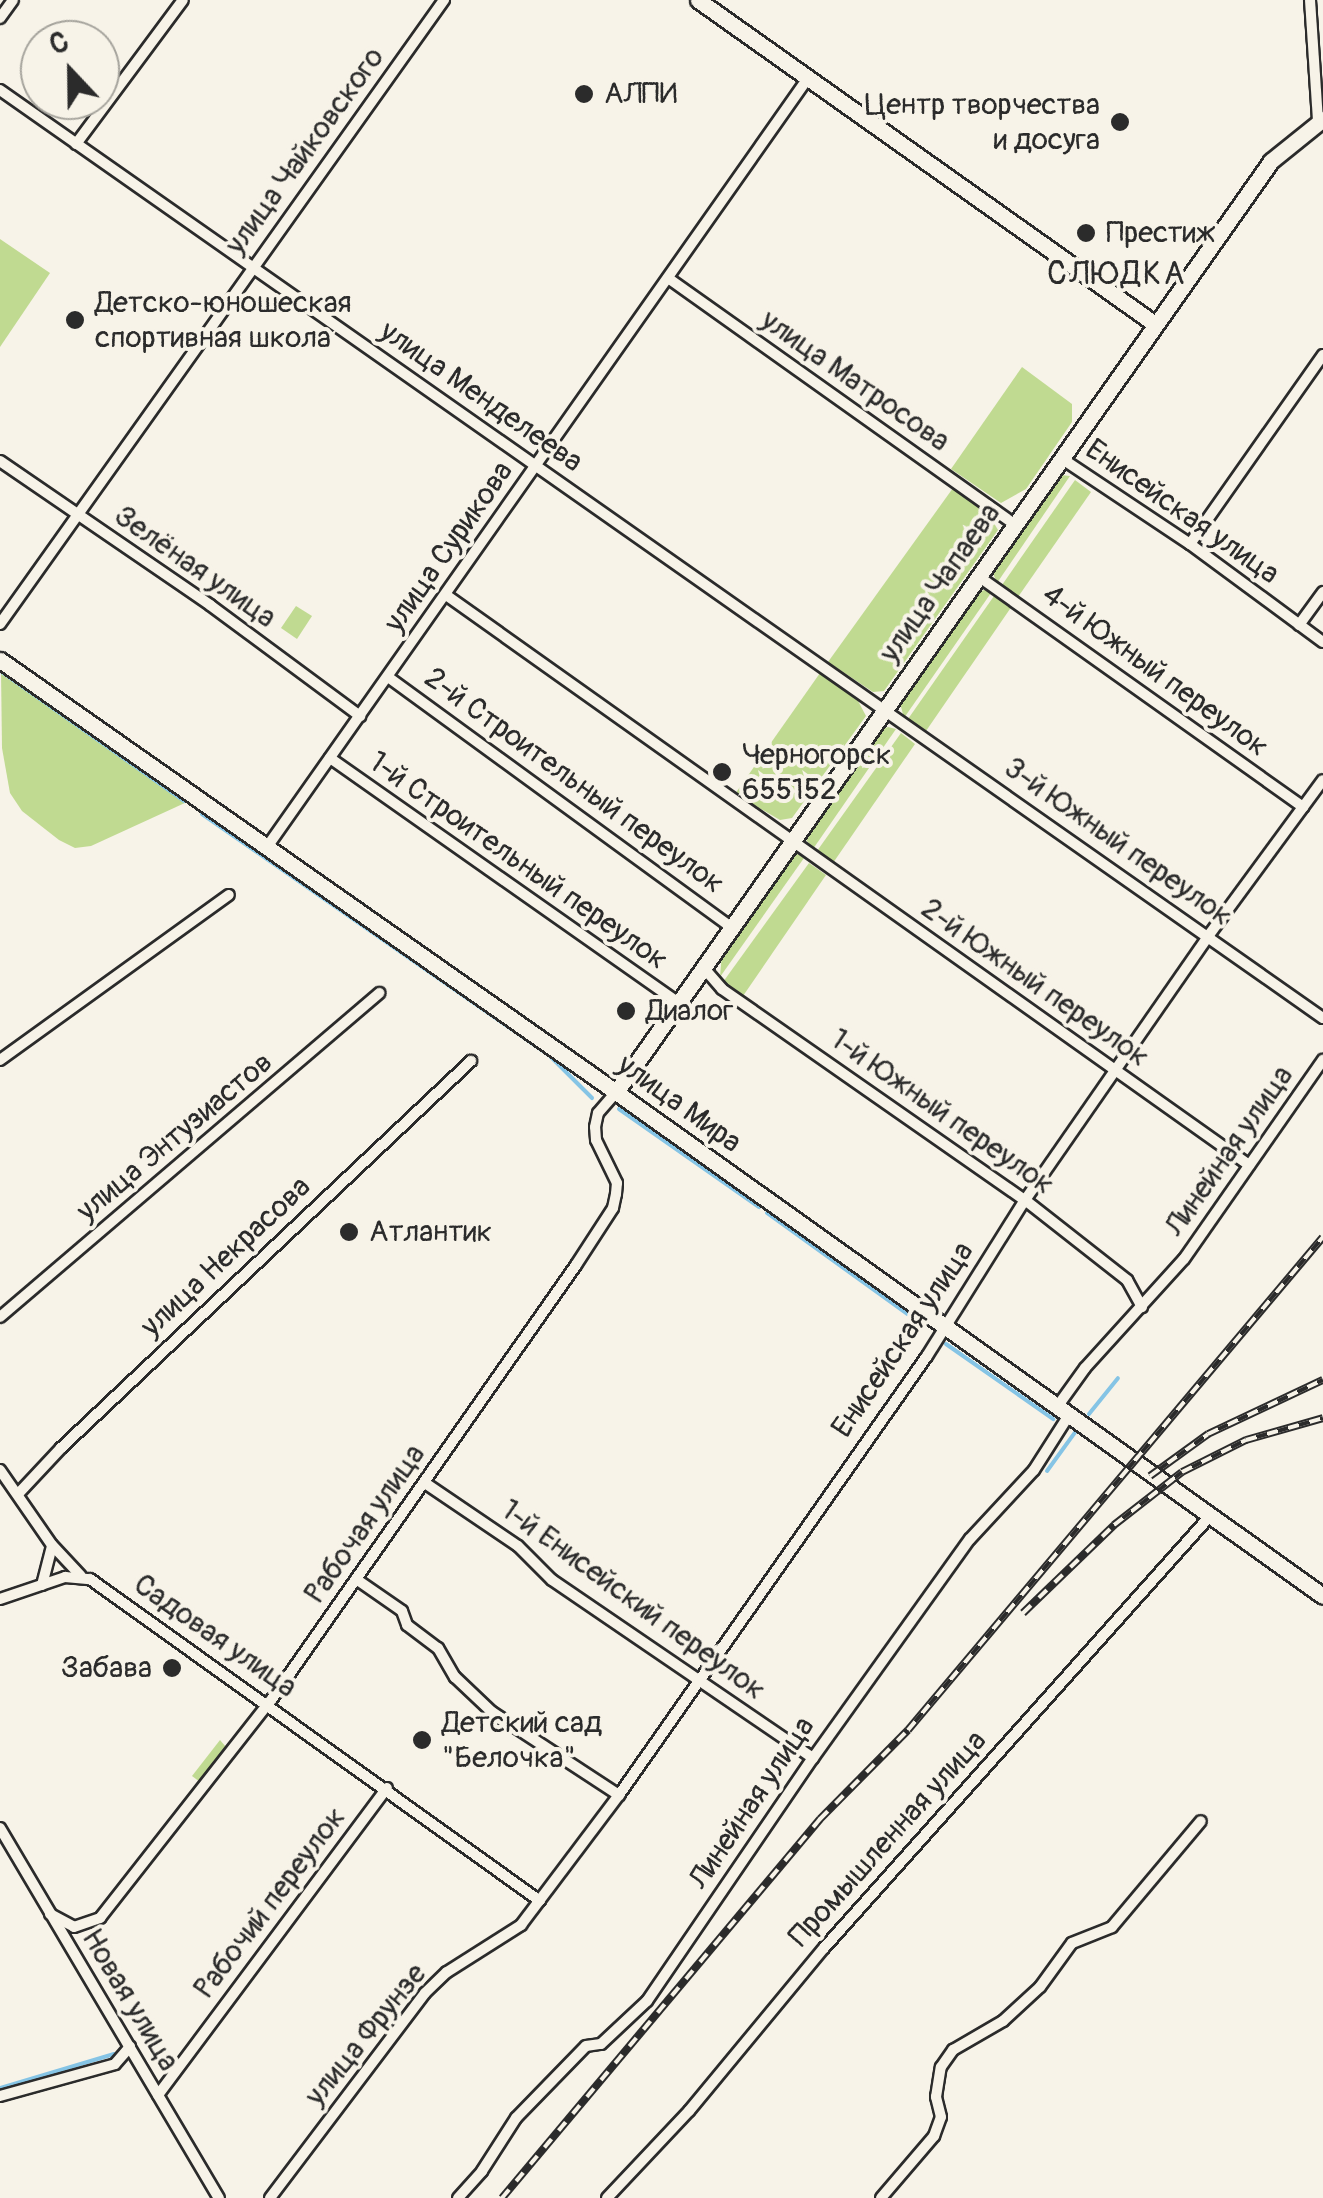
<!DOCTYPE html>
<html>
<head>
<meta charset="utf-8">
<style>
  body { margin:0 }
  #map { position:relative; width:1323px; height:2198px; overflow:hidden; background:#f7f3e8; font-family:Pangolin,sans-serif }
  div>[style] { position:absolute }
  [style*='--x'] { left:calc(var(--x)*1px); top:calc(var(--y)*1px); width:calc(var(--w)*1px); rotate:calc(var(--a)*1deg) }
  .green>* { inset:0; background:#c0da91 }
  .stream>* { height:4px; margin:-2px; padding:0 2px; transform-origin:2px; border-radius:2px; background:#85c4e5 }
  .roads { filter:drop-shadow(2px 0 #2b2b2b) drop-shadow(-2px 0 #2b2b2b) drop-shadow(0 2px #2b2b2b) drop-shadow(0 -2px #2b2b2b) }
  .street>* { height:10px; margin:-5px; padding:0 5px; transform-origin:5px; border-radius:5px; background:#f7f3e8 }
  .secondary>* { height:15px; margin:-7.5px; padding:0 7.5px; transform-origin:7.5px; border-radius:7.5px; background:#f7f3e8 }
  .rail>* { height:8px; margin-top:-4px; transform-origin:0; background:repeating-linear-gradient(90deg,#f7f3e8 0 11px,#2b2b2b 0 22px); box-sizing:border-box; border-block:2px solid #2b2b2b }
  .dots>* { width:28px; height:28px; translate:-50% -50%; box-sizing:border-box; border:5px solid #f7f3e8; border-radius:50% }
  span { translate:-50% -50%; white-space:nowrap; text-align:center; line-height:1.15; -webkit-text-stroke:8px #f7f3e8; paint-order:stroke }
  .poi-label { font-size:30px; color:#2b2b2b }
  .left { translate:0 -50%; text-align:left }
  .right { translate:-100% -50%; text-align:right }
  .street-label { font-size:30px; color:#2b2b2b }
  .neighbourhood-label { font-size:32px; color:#2b2b2b; letter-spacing:2.5px }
  .north { position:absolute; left:20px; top:20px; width:100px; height:100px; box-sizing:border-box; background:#f7f3e8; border:2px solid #a5a39c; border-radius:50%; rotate:338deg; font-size:28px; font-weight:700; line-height:40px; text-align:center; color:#2b2b2b }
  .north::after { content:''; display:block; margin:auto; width:35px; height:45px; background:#2b2b2b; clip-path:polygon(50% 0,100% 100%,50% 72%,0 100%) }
</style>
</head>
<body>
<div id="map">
  <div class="green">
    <i style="clip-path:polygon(0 239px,50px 273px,0 347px)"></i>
    <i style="clip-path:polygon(1022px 367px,1072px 404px,1072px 422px,1026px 489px,1001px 503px,951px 469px)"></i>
    <i style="clip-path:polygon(1061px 475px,1070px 476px,997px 583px,992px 571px)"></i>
    <i style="clip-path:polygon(1075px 480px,1091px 492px,1018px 597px,1002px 585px)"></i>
    <i style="clip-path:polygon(953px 488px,988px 513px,998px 530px,884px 691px,873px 692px,828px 662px)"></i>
    <i style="clip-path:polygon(985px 590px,991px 593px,904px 718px,900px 703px,976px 592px)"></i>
    <i style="clip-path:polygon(994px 596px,1012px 606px,926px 731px,908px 719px)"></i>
    <i style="clip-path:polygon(296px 606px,312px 616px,297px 639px,281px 628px)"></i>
    <i style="clip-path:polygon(1px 670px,187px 802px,91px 846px,75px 848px,59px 840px,22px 811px,10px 793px,2px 748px)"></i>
    <i style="clip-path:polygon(820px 673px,857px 699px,866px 716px,792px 818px,780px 820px,735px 794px)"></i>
    <i style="clip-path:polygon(888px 727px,896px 729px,813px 849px,804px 837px,881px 730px)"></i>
    <i style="clip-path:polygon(901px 733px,915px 744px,833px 863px,817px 851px)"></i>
    <i style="clip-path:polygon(798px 854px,804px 858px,720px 977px,722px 953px,790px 858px)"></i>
    <i style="clip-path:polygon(809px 863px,826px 875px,743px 996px,723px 982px)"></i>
    <i style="clip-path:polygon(220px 1740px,226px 1747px,200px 1782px,192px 1776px)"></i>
  </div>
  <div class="stream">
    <i style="--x:2;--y:672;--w:223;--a:35.3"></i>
    <i style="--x:202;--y:814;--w:425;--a:34.8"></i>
    <i style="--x:551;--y:1057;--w:58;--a:45"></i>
    <i style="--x:619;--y:1109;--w:171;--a:35"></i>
    <i style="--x:767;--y:1213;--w:192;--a:35.7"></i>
    <i style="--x:946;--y:1344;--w:131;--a:35"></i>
    <i style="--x:1089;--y:1414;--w:46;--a:-51.1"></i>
    <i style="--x:1047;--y:1471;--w:49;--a:-54.1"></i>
    <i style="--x:0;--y:2088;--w:119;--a:-16.6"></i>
  </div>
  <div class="roads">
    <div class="street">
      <i style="--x:1310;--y:0;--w:121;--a:86.2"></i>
      <i style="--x:0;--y:18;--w:22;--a:-54"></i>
      <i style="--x:0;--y:90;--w:1616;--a:35.05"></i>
      <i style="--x:76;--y:144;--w:179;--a:-53.4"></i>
      <i style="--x:668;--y:278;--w:426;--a:35.4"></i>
      <i style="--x:1061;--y:458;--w:155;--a:33.7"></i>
      <i style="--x:1190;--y:544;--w:165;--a:36.4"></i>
      <i style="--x:0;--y:461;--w:255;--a:34.4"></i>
      <i style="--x:210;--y:605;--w:187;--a:36.5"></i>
      <i style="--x:1190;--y:544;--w:231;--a:-54.9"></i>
      <i style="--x:978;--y:576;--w:399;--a:35.4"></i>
      <i style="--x:446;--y:595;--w:985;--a:35.37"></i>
      <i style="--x:0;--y:624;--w:766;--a:-54.57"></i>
      <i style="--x:1299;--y:625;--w:41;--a:-54"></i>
      <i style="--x:388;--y:677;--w:424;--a:36.1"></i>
      <i style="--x:330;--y:758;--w:426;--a:35.1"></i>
      <i style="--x:267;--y:847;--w:940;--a:-54.87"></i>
      <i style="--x:703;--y:967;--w:29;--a:49"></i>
      <i style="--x:722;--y:989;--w:369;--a:34.9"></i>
      <i style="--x:1025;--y:1200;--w:130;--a:38.1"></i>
      <i style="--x:1127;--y:1280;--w:31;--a:61"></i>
      <i style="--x:0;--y:1060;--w:282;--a:-35.8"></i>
      <i style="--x:0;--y:1317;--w:499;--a:-40.5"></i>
      <i style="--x:1057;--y:1407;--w:48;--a:-54.3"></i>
      <i style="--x:1085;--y:1368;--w:147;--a:-47.8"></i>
      <i style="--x:1184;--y:1259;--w:243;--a:-55.1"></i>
      <i style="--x:0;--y:1470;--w:91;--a:55.3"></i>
      <i style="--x:52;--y:1545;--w:42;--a:46.9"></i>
      <i style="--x:425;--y:1483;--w:112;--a:34.1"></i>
      <i style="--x:518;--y:1546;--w:48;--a:45"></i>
      <i style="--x:552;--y:1580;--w:316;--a:34.3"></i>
      <i style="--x:18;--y:1494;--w:63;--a:-46.9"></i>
      <i style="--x:61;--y:1448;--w:564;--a:-43.35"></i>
      <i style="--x:356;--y:1579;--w:56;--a:34.8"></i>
      <i style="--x:402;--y:1611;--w:15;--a:70"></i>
      <i style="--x:407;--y:1625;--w:39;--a:37"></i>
      <i style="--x:438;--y:1648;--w:34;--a:60"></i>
      <i style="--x:455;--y:1677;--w:51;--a:43.4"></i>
      <i style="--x:492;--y:1712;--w:152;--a:33.2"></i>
      <i style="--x:42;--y:1585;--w:40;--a:-75.6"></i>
      <i style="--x:0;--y:1599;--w:69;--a:-18.7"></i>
      <i style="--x:65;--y:1577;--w:25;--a:5"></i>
      <i style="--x:90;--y:1579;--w:553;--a:35.59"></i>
      <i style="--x:0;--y:1828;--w:430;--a:59.4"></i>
      <i style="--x:50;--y:1914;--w:27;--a:28"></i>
      <i style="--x:74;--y:1927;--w:28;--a:-19"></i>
      <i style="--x:100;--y:1918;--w:278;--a:-51.9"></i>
      <i style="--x:272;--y:1699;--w:530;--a:-54.99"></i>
      <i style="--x:576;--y:1265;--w:68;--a:-57"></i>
      <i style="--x:613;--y:1208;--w:14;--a:-78"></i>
      <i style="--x:616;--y:1194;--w:11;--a:-85"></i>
      <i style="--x:617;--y:1183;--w:48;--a:-116"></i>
      <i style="--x:596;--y:1140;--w:13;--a:-94"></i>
      <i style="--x:595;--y:1127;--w:14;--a:-78"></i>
      <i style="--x:598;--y:1113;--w:28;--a:-49"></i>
      <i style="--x:158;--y:2095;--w:383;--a:-53.3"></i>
      <i style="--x:0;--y:2096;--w:119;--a:-15.5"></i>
      <i style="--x:115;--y:2064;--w:23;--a:-49"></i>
      <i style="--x:270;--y:2198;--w:257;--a:-52.9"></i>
      <i style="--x:425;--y:1993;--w:30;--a:-44"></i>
      <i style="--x:447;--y:1972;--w:88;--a:-32.4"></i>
      <i style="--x:521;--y:1925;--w:163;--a:-53"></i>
      <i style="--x:619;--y:1795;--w:536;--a:-54.95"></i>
      <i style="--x:927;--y:1356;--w:184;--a:-57.9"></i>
      <i style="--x:1025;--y:1200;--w:323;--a:-55.2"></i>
      <i style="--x:1209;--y:935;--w:192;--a:-53.7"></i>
      <i style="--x:458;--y:2198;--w:36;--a:-48"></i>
      <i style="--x:482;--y:2171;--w:63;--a:-57.3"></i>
      <i style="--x:516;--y:2118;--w:100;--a:-45.8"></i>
      <i style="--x:586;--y:2046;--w:15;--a:-8"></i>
      <i style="--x:601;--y:2044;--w:63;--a:-43.1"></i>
      <i style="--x:647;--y:2001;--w:294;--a:-55.7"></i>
      <i style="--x:813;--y:1758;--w:269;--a:-54.4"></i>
      <i style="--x:970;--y:1539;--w:94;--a:-47.2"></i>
      <i style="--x:1034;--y:1470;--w:65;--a:-57.5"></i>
      <i style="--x:607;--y:2198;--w:120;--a:-46.7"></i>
      <i style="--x:689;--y:2111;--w:212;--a:-50.4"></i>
      <i style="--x:824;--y:1948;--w:581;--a:-48.21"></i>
      <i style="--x:881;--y:2198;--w:82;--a:-49.5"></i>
      <i style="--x:934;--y:2136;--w:20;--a:-70"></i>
      <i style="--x:941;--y:2117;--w:21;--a:-104"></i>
      <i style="--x:936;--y:2097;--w:30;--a:-81"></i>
      <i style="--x:941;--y:2067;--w:21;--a:-55"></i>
      <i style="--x:953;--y:2050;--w:58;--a:-30.1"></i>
      <i style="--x:1003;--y:2021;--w:50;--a:-42.6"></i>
      <i style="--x:1040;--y:1987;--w:54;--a:-54"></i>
      <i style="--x:1072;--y:1943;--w:43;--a:-21.8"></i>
      <i style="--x:1112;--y:1927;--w:138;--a:-50"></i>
    </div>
    <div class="secondary">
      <i style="--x:698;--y:0;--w:560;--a:35.34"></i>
      <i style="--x:0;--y:660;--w:752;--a:35.04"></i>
      <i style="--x:616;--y:1092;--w:868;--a:35.48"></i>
      <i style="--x:616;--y:1092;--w:1138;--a:-54.87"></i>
      <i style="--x:1271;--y:161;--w:67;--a:-38.9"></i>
    </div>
  </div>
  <div class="rail">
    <i style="--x:1150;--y:1476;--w:72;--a:-35.9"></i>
    <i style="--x:1208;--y:1434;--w:127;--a:-25.2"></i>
    <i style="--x:1023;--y:1613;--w:127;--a:-44"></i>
    <i style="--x:1114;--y:1525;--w:86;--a:-37.9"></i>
    <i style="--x:1182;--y:1472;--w:72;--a:-26.6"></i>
    <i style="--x:1246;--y:1440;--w:80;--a:-15.9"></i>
    <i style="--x:502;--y:2198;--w:495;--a:-50"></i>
    <i style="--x:820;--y:1819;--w:125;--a:-45.3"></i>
    <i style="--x:908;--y:1730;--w:644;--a:-49.91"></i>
  </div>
  <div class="dots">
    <i style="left:584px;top:94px;background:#2b2b2b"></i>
    <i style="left:1120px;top:122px;background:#2b2b2b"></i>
    <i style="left:1086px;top:233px;background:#2b2b2b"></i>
    <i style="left:75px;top:320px;background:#2b2b2b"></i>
    <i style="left:722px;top:772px;background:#2b2b2b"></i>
    <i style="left:626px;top:1011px;background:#2b2b2b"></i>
    <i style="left:349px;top:1232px;background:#2b2b2b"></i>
    <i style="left:172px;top:1668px;background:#2b2b2b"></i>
    <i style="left:422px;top:1740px;background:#2b2b2b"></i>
  </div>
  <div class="poi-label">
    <span class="left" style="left:604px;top:94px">АЛПИ</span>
    <span class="right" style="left:1100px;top:122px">Центр творчества<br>и досуга</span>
    <span class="left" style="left:1106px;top:233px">Престиж</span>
    <span class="left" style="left:95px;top:320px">Детско-юношеская<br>спортивная школа</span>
    <span class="left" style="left:742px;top:772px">Черногорск<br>655152</span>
    <span class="left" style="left:646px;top:1011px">Диалог</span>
    <span class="left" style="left:369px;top:1232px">Атлантик</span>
    <span class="right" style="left:152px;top:1668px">Забава</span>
    <span class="left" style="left:442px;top:1740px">Детский сад<br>"Белочка"</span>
  </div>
  <div class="street-label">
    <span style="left:305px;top:151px;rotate:-54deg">улица Чайковского</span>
    <span style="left:855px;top:381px;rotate:35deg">улица Матросова</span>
    <span style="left:481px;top:397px;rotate:35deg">улица Менделеева</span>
    <span style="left:1182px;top:512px;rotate:35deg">Енисейская улица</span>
    <span style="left:449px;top:547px;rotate:-55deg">улица Сурикова</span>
    <span style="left:195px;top:567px;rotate:35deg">Зелёная улица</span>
    <span style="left:940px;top:583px;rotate:-55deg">улица Чапаева</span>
    <span style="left:1155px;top:671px;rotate:36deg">4-й Южный переулок</span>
    <span style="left:574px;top:781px;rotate:36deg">2-й Строительный переулок</span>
    <span style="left:1118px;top:842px;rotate:35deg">3-й Южный переулок</span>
    <span style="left:518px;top:861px;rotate:35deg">1-й Строительный переулок</span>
    <span style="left:1035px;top:983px;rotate:35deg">2-й Южный переулок</span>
    <span style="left:679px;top:1104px;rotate:36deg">улица Мира</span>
    <span style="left:942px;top:1112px;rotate:35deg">1-й Южный переулок</span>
    <span style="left:175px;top:1137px;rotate:-40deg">улица Энтузиастов</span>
    <span style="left:1229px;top:1151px;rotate:-55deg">Линейная улица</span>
    <span style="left:226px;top:1257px;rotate:-43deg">улица Некрасова</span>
    <span style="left:903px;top:1340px;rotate:-56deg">Енисейская улица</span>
    <span style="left:365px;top:1524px;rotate:-55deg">Рабочая улица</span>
    <span style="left:633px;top:1600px;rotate:36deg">1-й Енисейский переулок</span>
    <span style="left:215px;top:1636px;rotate:35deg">Садовая улица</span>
    <span style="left:752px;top:1803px;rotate:-56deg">Линейная улица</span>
    <span style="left:888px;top:1839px;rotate:-48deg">Промышленная улица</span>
    <span style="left:270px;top:1903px;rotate:-53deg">Рабочий переулок</span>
    <span style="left:130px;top:2000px;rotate:59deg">Новая улица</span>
    <span style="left:366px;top:2035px;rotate:-51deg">улица Фрунзе</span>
  </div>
  <div class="neighbourhood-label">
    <span style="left:1117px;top:274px">СЛЮДКА</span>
  </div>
  <div class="north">С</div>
</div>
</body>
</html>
